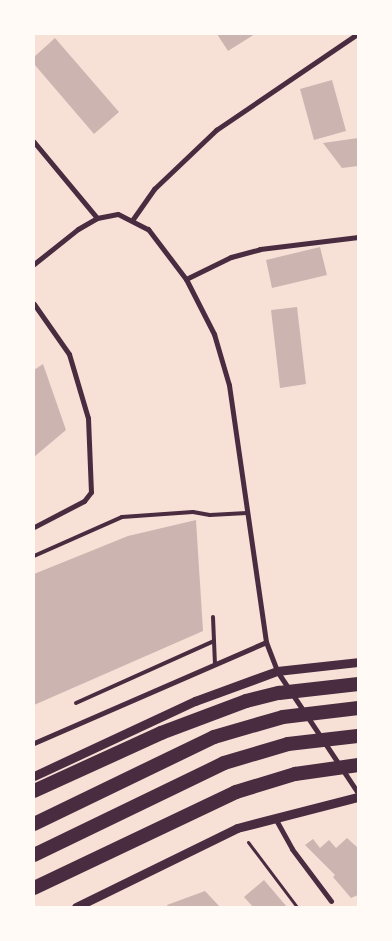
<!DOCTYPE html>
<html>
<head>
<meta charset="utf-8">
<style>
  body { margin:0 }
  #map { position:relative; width:392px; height:941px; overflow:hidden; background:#f7e1d7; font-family:"Asap Condensed",sans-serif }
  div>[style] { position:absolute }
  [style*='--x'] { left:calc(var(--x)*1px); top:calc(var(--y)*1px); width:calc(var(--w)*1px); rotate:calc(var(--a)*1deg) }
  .building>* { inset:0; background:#ccb4b1 }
  .path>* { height:3px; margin:-1.5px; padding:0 1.5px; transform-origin:1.5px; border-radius:1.5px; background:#4a2c40 }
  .service>* { height:4px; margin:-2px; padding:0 2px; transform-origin:2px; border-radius:2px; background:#4a2c40 }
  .minor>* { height:5px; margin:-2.5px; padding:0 2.5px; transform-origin:2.5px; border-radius:2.5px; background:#4a2c40 }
  .tertiary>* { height:9px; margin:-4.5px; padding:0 4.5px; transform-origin:4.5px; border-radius:4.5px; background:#4a2c40 }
  .trunk>* { height:14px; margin:-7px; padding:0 7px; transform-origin:7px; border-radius:7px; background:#4a2c40 }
  span { translate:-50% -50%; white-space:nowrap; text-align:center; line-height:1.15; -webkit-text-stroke:5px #fffaf5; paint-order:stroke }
  .frame { position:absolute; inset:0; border:35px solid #fffaf5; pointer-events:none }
</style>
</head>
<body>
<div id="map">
  <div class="building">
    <i style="clip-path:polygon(217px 34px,255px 34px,228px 51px)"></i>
    <i style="clip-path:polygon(55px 38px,119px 112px,94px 134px,34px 64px,34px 57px)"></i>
    <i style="clip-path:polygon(332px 80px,346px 131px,314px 140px,300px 89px)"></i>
    <i style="clip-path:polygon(358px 138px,358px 166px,342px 168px,323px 143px)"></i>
    <i style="clip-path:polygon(320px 247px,327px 275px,272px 288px,266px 260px)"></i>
    <i style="clip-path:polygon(297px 307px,306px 384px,280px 388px,271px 310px)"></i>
    <i style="clip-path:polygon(43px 364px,66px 430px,34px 457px,34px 370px)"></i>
    <i style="clip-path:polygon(196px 520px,203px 631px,34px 705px,34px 574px,128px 536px)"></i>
    <i style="clip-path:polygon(347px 838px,358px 848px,358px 895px,351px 898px,333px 877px,335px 875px,305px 845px,313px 839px,320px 848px,329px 840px,336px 848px)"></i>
    <i style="clip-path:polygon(264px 880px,287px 907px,253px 907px,244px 897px)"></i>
    <i style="clip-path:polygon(205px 891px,220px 907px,168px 907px,167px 905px)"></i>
  </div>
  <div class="path">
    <i style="--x:248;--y:842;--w:81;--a:53"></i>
  </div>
  <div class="service">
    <i style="--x:34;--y:556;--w:96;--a:-23.9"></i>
    <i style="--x:122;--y:517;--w:71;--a:-4"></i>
    <i style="--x:193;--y:512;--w:17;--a:10"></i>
    <i style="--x:210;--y:515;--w:37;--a:-3"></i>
    <i style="--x:213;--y:617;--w:47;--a:87.6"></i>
    <i style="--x:76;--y:703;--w:151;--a:-24.2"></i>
  </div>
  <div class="minor">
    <i style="--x:34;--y:142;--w:99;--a:50.3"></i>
    <i style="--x:133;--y:219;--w:37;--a:-55"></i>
    <i style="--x:154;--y:189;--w:86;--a:-43.6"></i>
    <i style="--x:216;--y:130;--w:171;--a:-34.2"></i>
    <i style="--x:34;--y:264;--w:56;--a:-38.5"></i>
    <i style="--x:78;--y:229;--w:22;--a:-30"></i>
    <i style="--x:97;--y:218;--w:21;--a:-11"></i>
    <i style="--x:118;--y:214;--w:34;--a:27"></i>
    <i style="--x:148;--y:229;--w:63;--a:52.8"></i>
    <i style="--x:186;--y:279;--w:62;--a:63"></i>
    <i style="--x:214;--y:334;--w:53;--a:73.6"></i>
    <i style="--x:229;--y:385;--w:260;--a:81.8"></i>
    <i style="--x:266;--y:642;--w:31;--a:69"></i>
    <i style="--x:277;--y:671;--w:146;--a:56.4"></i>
    <i style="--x:186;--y:279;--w:50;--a:-26.1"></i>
    <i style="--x:231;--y:257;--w:30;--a:-15"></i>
    <i style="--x:260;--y:249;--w:99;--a:-7"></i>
    <i style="--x:34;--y:304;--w:61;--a:55"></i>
    <i style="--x:69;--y:354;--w:67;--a:73.5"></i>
    <i style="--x:88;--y:418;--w:74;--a:87.7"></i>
    <i style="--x:91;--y:492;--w:11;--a:128"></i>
    <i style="--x:84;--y:501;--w:56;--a:152.5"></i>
    <i style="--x:34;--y:743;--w:253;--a:-23.5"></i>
    <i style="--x:275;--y:818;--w:35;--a:61"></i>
    <i style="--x:292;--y:849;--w:65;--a:53.1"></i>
  </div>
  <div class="tertiary">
    <i style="--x:34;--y:776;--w:178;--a:-25"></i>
    <i style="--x:195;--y:701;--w:87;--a:-20.1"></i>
    <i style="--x:277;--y:671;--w:81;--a:-6.3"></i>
    <i style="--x:76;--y:907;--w:179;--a:-26.1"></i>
    <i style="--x:237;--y:828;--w:125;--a:-14.4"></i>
  </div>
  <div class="trunk">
    <i style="--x:34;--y:791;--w:140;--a:-24.5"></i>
    <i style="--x:161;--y:733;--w:91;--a:-20.6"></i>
    <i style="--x:246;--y:701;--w:34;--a:-14"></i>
    <i style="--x:279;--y:693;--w:80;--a:-6.5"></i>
    <i style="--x:34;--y:824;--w:200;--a:-25.8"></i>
    <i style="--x:214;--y:737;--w:72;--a:-16.2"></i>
    <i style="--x:283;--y:717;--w:76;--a:-6.8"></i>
    <i style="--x:34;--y:855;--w:211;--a:-25.8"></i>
    <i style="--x:224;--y:763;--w:67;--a:-16.5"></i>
    <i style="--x:288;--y:744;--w:70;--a:-6.5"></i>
    <i style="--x:34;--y:888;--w:224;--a:-25.4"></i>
    <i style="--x:236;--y:792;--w:62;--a:-17"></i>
    <i style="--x:295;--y:774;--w:64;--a:-8.1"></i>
  </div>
  <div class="frame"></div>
</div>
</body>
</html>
